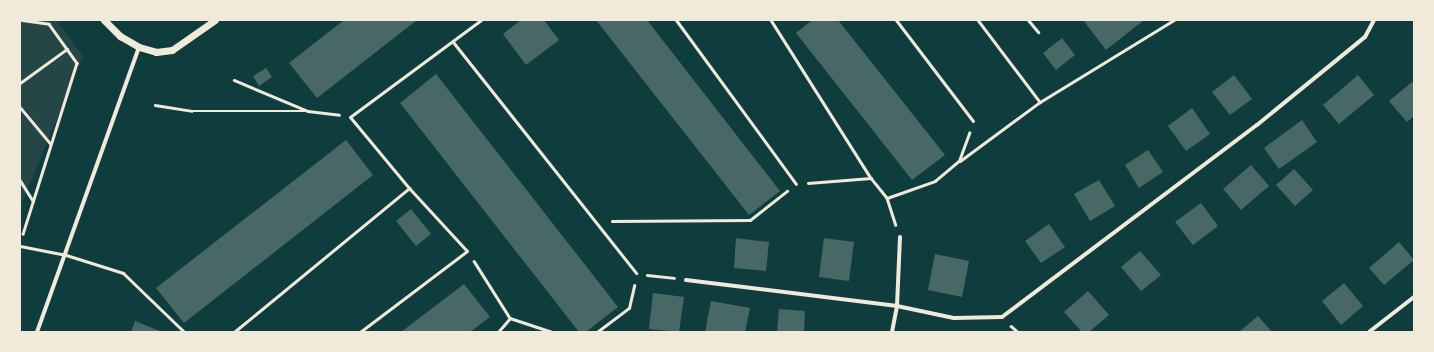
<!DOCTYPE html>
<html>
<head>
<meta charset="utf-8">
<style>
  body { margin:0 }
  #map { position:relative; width:1434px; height:352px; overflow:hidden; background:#0f3d3e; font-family:Barlow,sans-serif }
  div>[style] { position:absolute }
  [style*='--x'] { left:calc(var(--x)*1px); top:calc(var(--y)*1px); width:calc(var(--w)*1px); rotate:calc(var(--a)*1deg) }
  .green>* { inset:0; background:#244646 }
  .building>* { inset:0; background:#486865 }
  .path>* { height:2.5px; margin:-1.25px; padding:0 1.25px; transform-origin:1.25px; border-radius:1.25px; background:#f1e9da }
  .service>* { height:3px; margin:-1.5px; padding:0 1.5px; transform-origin:1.5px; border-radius:1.5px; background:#f1e9da }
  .minor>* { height:4px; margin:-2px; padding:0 2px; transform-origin:2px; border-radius:2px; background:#f1e9da }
  .tertiary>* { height:7px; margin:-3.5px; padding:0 3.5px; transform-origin:3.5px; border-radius:3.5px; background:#f1e9da }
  span { translate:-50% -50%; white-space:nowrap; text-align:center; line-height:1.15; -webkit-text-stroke:4px #f1e9da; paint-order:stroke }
  .frame { position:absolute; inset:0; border:21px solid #f1e9da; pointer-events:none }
</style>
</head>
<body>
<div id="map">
  <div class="green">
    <i style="clip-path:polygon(20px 20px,56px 20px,83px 56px,20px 207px)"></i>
  </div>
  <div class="building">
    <i style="clip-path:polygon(344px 20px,417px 20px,317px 98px,289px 63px)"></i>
    <i style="clip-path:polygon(521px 20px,544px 20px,559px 40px,526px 65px,503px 34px)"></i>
    <i style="clip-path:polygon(596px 20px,647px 20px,780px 191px,749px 215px)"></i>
    <i style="clip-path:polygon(812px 20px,838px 20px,945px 155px,912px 180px,796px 33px)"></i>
    <i style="clip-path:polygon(1083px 20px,1144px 20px,1106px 50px)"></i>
    <i style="clip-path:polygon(1062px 38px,1075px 55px,1056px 70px,1043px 53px)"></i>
    <i style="clip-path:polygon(266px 68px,272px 77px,259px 86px,253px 76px)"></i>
    <i style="clip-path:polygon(436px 74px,618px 307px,586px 332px,579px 332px,400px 103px)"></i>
    <i style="clip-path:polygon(1234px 75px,1252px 99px,1230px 115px,1212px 92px)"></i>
    <i style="clip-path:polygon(1358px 75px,1374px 95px,1339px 124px,1323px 105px)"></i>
    <i style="clip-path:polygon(1412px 82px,1414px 84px,1414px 116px,1407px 122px,1389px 101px)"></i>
    <i style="clip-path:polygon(1192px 108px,1210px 134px,1186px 151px,1168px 126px)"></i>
    <i style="clip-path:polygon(1302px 120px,1317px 142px,1279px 169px,1264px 148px)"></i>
    <i style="clip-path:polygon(346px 140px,373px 175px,184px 323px,156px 288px)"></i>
    <i style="clip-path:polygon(1148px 150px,1163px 172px,1139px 188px,1125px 165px)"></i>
    <i style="clip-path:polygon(1251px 165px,1269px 186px,1241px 210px,1223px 189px)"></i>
    <i style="clip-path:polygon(1294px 169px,1313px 190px,1295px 206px,1276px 185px)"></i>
    <i style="clip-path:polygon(1099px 180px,1115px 206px,1090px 221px,1074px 194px)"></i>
    <i style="clip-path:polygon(1201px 203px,1218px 226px,1193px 245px,1175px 222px)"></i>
    <i style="clip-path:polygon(411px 209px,431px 234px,416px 246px,396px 221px)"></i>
    <i style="clip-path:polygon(1049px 224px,1065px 247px,1041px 263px,1025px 241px)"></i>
    <i style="clip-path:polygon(736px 238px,769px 242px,766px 271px,734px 268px)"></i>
    <i style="clip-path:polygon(824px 238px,854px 242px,849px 281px,819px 277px)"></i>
    <i style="clip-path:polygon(1399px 242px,1414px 260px,1384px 285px,1369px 268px)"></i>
    <i style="clip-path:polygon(1140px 251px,1161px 275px,1141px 291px,1121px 267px)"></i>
    <i style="clip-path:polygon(935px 254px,969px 261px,962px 297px,928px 290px)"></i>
    <i style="clip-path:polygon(1344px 283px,1363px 306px,1341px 325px,1322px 301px)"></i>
    <i style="clip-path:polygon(464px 284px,490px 317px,470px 332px,401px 332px)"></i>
    <i style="clip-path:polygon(1088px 291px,1109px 315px,1089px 332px,1082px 332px,1064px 312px)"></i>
    <i style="clip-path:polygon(653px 293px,684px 297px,679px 332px,649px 329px)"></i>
    <i style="clip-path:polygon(711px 301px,750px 308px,745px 332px,705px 332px)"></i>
    <i style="clip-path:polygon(779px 309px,805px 311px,804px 332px,777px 332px)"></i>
    <i style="clip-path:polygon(1258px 316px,1272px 332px,1239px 332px)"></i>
    <i style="clip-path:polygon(135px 321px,162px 332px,131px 332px)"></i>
  </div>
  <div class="path">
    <i style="--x:22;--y:20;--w:27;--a:8"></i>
    <i style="--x:49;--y:24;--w:48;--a:54.3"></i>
    <i style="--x:77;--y:63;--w:179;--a:107.5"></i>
    <i style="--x:771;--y:20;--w:187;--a:57.7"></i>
    <i style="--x:871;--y:178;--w:26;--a:51"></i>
    <i style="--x:887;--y:198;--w:28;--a:72"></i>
    <i style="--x:978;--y:20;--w:103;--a:52.9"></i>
    <i style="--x:1040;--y:102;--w:157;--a:-31.5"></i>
    <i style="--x:234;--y:80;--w:80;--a:22.7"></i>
    <i style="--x:308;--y:111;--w:31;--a:7"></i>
    <i style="--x:20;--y:83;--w:58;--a:-35.9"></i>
    <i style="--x:155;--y:105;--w:37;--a:9"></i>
    <i style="--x:192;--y:111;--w:116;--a:0"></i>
    <i style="--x:20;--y:107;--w:47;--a:50.2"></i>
    <i style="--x:960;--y:161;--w:99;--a:-36.4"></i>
    <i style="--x:20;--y:180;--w:25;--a:58"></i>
    <i style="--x:808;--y:183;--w:63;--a:-4.5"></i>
    <i style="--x:887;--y:198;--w:51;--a:-19.5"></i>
    <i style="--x:935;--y:181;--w:31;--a:-40"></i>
    <i style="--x:959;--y:161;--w:30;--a:-70"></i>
    <i style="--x:612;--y:221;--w:138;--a:-0.4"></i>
    <i style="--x:750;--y:220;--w:47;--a:-38.1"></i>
    <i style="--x:474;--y:261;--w:67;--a:57.7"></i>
    <i style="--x:510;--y:318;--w:44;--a:18.4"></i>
    <i style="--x:647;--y:275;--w:27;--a:6"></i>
    <i style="--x:1011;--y:326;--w:9;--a:41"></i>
    <i style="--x:498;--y:332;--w:18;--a:-49"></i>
    <i style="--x:597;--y:332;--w:40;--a:-37"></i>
    <i style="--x:629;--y:308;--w:23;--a:-77"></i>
  </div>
  <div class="service">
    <i style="--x:676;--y:20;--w:203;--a:53.8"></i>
    <i style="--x:896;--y:20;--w:127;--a:52.7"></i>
    <i style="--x:1028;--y:20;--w:16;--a:50"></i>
    <i style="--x:453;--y:42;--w:295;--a:51.6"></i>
    <i style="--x:20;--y:246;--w:47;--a:11.1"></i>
    <i style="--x:66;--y:255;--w:60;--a:17.5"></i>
    <i style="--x:123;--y:273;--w:85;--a:44"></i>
    <i style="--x:234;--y:332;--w:227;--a:-39.4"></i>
    <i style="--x:360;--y:332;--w:134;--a:-37.1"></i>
    <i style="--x:467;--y:251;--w:86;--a:-132.6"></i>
    <i style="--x:409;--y:188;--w:92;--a:-129.7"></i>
    <i style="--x:350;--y:117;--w:163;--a:-36.5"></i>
  </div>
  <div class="minor">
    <i style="--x:686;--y:280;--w:213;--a:7"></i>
    <i style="--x:897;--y:306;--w:58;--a:11.9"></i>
    <i style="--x:954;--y:318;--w:48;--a:-1.2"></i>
    <i style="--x:1002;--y:317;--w:319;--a:-37"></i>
    <i style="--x:1257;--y:125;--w:139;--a:-39.2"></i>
    <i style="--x:1365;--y:37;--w:19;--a:-62"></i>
    <i style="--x:37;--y:332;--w:303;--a:-70.3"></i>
    <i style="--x:892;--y:332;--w:26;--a:-79"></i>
    <i style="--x:897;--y:306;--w:69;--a:-87.5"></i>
    <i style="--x:1369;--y:332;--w:57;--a:-37.9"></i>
  </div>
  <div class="tertiary">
    <i style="--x:104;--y:20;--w:23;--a:45"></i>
    <i style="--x:120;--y:36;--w:22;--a:30"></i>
    <i style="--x:139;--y:47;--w:18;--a:16"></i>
    <i style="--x:156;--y:52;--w:16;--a:-7"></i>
    <i style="--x:172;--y:50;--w:52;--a:-34.9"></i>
  </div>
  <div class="frame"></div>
</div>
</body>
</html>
